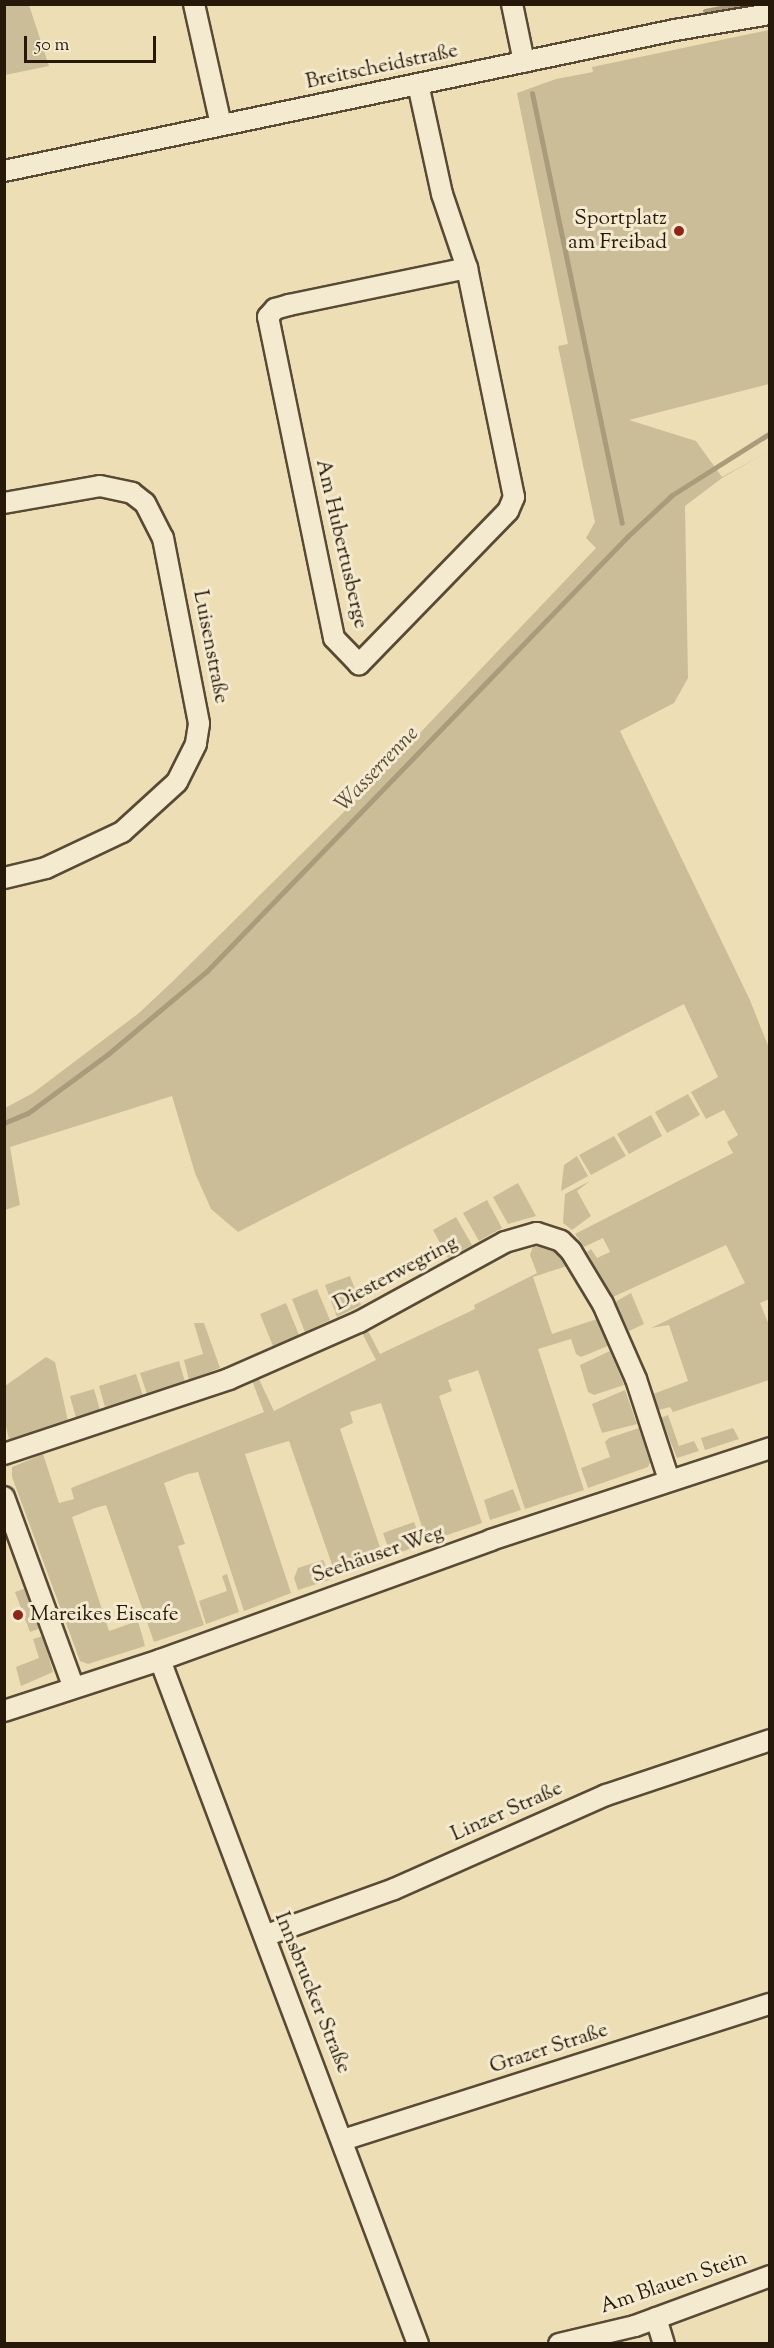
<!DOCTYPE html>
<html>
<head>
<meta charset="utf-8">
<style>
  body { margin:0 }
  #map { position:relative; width:774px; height:2348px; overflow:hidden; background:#eddeb5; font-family:"Sorts Mill Goudy",serif }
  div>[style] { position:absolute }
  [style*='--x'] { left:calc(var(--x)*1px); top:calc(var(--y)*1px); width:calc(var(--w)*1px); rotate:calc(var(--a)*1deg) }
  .green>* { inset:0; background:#cbbd98 }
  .stream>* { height:5px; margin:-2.5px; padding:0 2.5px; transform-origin:2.5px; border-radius:2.5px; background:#aa9b7b }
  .roads { filter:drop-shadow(2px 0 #584a34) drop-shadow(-2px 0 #584a34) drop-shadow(0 2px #584a34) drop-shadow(0 -2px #584a34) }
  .minor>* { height:20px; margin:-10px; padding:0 10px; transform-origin:10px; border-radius:10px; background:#f3eacf }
  .dots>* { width:16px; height:16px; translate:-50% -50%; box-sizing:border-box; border:3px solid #f3eacf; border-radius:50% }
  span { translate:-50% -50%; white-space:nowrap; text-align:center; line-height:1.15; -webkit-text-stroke:6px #f3eacf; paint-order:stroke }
  .street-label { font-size:21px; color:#271909 }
  .poi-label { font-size:21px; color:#271909 }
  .right { translate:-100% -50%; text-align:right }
  .left { translate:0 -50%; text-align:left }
  .water-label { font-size:22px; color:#5b4d37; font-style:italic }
  .frame { position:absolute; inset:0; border:6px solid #271909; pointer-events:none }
  .scale { position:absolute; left:24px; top:36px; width:132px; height:27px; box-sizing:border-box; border:3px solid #271909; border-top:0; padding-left:8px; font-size:18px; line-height:21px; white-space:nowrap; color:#271909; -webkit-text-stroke:4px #f3eacf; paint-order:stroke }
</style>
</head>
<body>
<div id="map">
  <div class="green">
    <i style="clip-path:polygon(5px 4px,29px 5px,49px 66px,5px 75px)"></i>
    <i style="clip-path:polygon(769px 30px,769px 384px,629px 420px,696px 441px,722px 477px,769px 451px,722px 478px,685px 506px,688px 678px,674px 703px,620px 731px,749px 998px,769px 1048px,770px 1299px,760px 1303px,769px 1325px,769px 1380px,673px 1412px,670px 1407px,659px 1410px,653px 1394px,688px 1381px,669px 1325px,651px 1328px,745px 1283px,726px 1245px,613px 1297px,587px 1252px,591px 1249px,597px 1258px,610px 1252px,603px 1238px,584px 1247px,575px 1234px,733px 1153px,727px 1142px,738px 1135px,724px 1110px,706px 1119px,691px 1092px,718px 1077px,684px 1004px,238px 1232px,211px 1209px,195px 1173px,172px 1096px,10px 1147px,20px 1205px,5px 1210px,5px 1108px,33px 1093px,139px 1013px,172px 982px,360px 796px,596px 548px,586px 538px,595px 522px,558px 346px,568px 344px,517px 93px,556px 79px,593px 72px,592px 67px)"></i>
    <i style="clip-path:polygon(688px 1094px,700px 1115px,667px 1133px,655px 1112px)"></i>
    <i style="clip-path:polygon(651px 1115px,662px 1136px,629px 1154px,617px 1134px)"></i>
    <i style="clip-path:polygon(614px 1136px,626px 1156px,591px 1175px,579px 1155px)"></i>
    <i style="clip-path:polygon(577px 1156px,588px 1176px,561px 1191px,564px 1165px)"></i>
    <i style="clip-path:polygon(590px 1181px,577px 1191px,591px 1216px,572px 1230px,563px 1223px,565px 1194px)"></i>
    <i style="clip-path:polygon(518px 1183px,536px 1216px,508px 1224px,493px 1197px)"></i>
    <i style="clip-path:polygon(487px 1200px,502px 1228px,479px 1241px,463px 1213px)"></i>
    <i style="clip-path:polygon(456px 1217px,472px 1245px,448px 1258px,433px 1230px)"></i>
    <i style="clip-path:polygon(534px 1243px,559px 1252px,570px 1265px,533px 1277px,552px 1334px,597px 1319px,608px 1346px,581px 1357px,576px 1354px,571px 1339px,538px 1349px,584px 1490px,525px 1509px,478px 1370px,473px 1372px,448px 1380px,452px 1391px,439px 1396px,482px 1523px,427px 1542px,381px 1403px,350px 1412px,353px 1423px,340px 1429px,384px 1559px,336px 1576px,289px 1441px,245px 1454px,291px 1593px,244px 1611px,198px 1472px,188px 1474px,164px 1483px,185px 1544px,178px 1546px,204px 1625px,154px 1642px,106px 1505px,95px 1508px,72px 1517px,109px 1631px,138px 1621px,145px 1646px,88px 1664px,80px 1661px,12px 1477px,12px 1467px,43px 1454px,59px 1503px,74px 1499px,71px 1488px,264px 1412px,251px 1378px,257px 1375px,274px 1411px,376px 1360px,360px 1329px,366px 1327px,380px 1354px,475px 1309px,474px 1305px,537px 1273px,530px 1255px)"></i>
    <i style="clip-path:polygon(350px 1276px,361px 1305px,337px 1317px,325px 1285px)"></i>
    <i style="clip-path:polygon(317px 1289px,330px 1320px,305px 1332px,292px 1299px)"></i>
    <i style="clip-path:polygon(631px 1293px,644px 1324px,629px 1331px,615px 1302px)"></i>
    <i style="clip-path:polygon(286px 1303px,299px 1335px,273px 1346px,260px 1314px)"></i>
    <i style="clip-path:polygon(194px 1323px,204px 1323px,220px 1368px,189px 1380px,184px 1360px,203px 1354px)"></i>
    <i style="clip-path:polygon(610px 1351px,624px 1385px,594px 1395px,588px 1392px,580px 1365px)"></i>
    <i style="clip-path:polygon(46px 1357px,55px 1362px,68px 1421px,9px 1439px,5px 1422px,5px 1386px)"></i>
    <i style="clip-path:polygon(179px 1361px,185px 1382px,147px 1394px,140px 1373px)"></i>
    <i style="clip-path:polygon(136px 1374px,143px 1396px,105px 1407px,99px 1386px)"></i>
    <i style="clip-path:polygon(94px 1389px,100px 1410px,76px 1418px,70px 1396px)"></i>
    <i style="clip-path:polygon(625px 1390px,637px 1424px,602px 1433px,592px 1404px)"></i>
    <i style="clip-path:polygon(668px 1415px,679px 1446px,694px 1441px,699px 1451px,677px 1458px,661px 1418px)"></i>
    <i style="clip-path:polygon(639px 1428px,650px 1462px,648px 1467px,588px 1488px,581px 1468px,610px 1457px,605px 1442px,609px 1438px)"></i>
    <i style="clip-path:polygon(733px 1428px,739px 1439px,705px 1450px,701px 1438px)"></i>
    <i style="clip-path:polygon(513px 1489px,521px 1510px,490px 1520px,484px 1500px)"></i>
    <i style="clip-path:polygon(414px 1522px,422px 1544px,391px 1556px,383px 1533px)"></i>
    <i style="clip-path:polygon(323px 1560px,332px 1579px,298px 1590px,294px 1578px,298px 1568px)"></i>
    <i style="clip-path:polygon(227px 1574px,239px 1612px,206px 1624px,199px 1601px,227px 1591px,222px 1576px)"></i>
    <i style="clip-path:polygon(26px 1588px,41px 1628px,30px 1632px,15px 1592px)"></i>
    <i style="clip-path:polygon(43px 1636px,53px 1672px,21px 1686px,16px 1667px,39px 1658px,33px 1639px)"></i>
  </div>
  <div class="stream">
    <i style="--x:705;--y:11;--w:37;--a:-11"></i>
    <i style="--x:532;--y:93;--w:439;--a:78.2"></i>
    <i style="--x:4;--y:1123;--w:26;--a:-23"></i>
    <i style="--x:28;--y:1113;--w:99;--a:-36.4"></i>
    <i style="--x:108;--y:1054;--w:129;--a:-40"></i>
    <i style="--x:207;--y:971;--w:605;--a:-45.94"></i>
    <i style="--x:628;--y:536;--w:60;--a:-43"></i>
    <i style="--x:672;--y:495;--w:116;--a:-32.3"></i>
  </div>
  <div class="roads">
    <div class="minor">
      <i style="--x:194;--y:4;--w:124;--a:77.4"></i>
      <i style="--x:512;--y:4;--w:59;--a:78.3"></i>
      <i style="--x:418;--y:84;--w:113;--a:77.7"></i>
      <i style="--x:442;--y:194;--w:78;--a:71.3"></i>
      <i style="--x:467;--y:268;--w:234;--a:78.4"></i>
      <i style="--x:514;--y:497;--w:15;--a:113"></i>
      <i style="--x:508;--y:511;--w:214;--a:134.2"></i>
      <i style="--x:359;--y:664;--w:36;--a:-134"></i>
      <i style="--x:334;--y:638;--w:328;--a:-101.6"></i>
      <i style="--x:268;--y:317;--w:11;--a:-49"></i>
      <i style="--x:275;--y:309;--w:15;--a:-16"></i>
      <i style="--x:289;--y:305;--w:182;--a:-11.7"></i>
      <i style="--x:4;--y:171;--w:686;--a:-11.87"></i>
      <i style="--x:675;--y:30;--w:96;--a:-9.6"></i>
      <i style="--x:4;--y:503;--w:97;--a:-10"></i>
      <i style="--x:100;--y:486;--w:33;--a:12"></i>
      <i style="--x:132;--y:493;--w:16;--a:38"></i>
      <i style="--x:145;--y:503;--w:39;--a:63"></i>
      <i style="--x:163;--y:538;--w:189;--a:79"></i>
      <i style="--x:199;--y:724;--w:20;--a:99"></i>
      <i style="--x:196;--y:744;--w:42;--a:116.6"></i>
      <i style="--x:177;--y:782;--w:74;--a:137.7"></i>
      <i style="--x:122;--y:832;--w:84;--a:154.7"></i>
      <i style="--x:46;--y:868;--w:43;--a:166.6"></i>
      <i style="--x:4;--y:1454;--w:237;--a:-18.4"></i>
      <i style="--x:229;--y:1379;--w:142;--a:-23.7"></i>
      <i style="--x:359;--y:1322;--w:166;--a:-28.7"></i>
      <i style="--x:505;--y:1242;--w:33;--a:-16"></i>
      <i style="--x:537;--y:1233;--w:25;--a:18"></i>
      <i style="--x:561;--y:1241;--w:14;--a:45"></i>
      <i style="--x:571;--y:1251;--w:62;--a:58.9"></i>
      <i style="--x:603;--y:1304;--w:82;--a:66.3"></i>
      <i style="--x:636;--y:1379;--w:106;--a:71.9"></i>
      <i style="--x:4;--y:1497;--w:203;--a:69.9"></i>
      <i style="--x:160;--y:1660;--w:731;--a:69.33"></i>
      <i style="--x:4;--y:1711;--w:164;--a:-18.1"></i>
      <i style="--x:160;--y:1660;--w:352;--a:-19.9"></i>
      <i style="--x:491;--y:1540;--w:294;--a:-18.2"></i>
      <i style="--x:267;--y:1935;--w:135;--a:-19.9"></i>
      <i style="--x:394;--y:1889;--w:232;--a:-23.9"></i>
      <i style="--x:606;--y:1795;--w:173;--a:-18.5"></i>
      <i style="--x:343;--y:2140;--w:448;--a:-17.7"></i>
      <i style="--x:656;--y:2318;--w:27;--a:73"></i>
      <i style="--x:559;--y:2344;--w:78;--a:-13.3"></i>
      <i style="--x:635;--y:2326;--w:144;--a:-20.3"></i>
    </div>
  </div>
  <div class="dots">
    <i style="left:679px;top:231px;background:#8f2418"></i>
    <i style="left:18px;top:1615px;background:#8f2418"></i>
  </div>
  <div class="street-label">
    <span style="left:382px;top:67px;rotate:-12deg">Breitscheidstraße</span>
    <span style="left:341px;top:544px;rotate:77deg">Am Hubertusberge</span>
    <span style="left:210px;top:647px;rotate:79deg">Luisenstraße</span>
    <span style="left:396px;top:1274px;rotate:-28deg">Diesterwegring</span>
    <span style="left:378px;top:1555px;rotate:-19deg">Seehäuser Weg</span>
    <span style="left:507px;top:1812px;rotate:-24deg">Linzer Straße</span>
    <span style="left:312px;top:1993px;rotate:68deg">Innsbrucker Straße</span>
    <span style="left:549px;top:2049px;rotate:-18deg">Grazer Straße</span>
    <span style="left:674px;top:2283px;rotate:-19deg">Am Blauen Stein</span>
  </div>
  <div class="poi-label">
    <span class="right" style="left:667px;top:231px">Sportplatz<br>am Freibad</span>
    <span class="left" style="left:30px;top:1615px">Mareikes Eiscafe</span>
  </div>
  <div class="water-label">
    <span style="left:378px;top:770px;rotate:-46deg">Wasserrenne</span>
  </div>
  <div class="frame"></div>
  <div class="scale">50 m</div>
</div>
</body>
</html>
